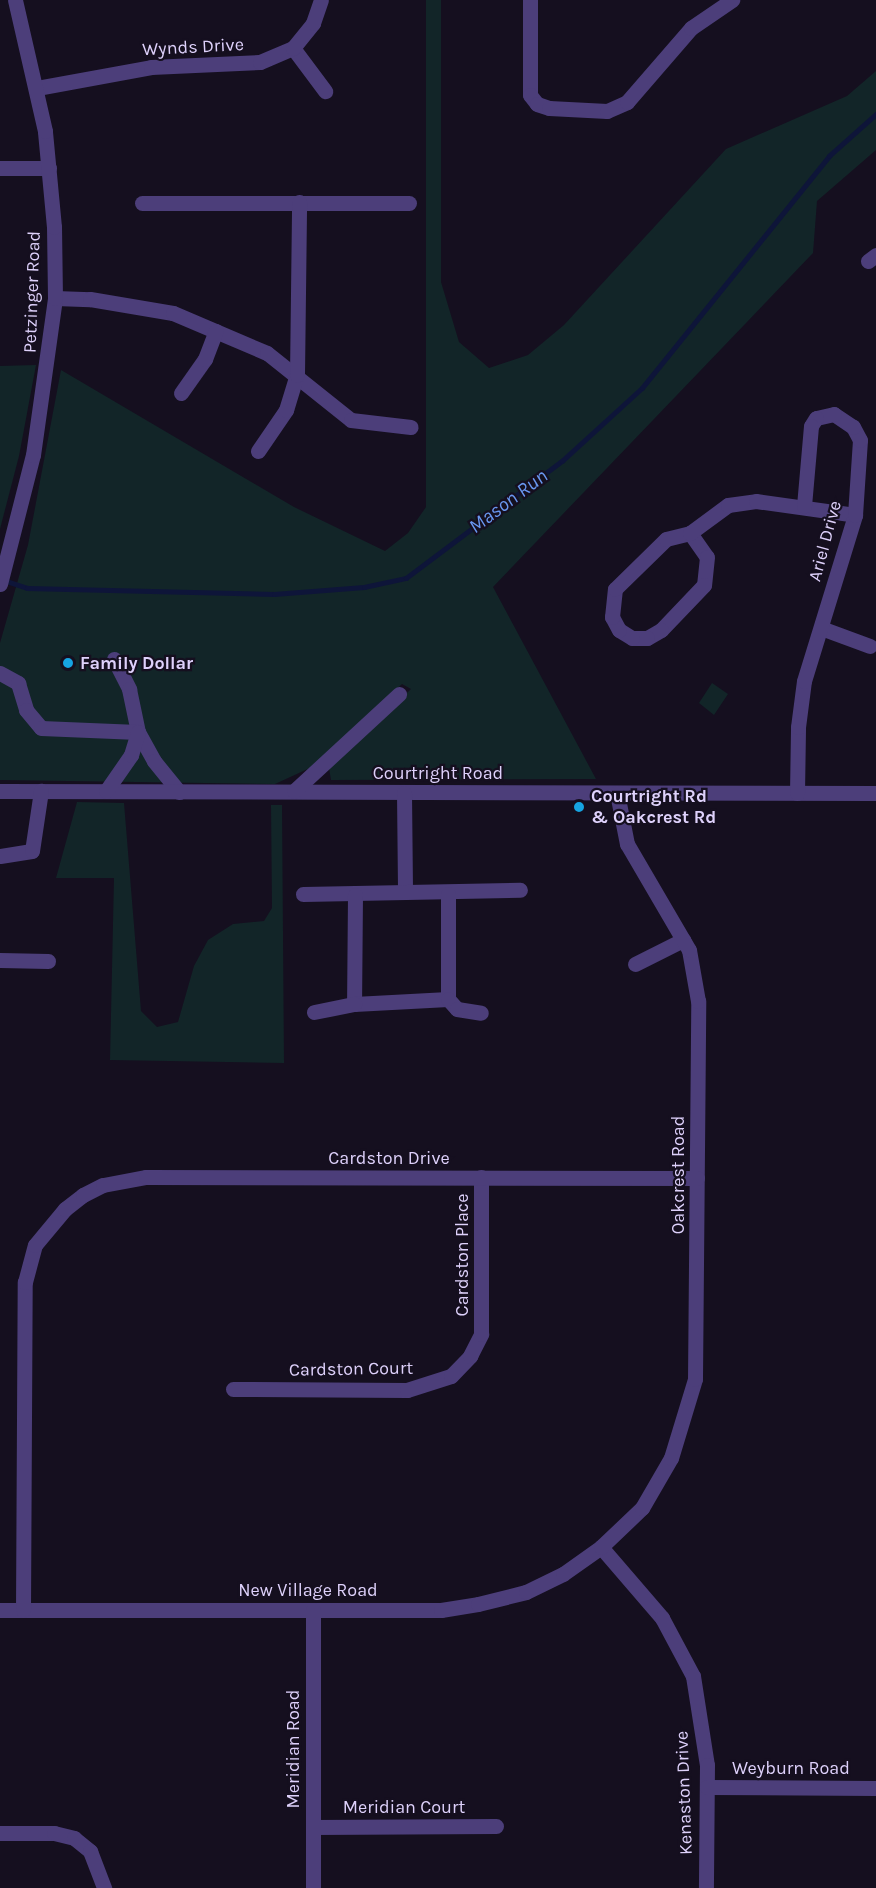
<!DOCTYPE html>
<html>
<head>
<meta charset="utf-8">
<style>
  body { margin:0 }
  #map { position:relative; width:876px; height:1888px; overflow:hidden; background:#150f1f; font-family:Karla,sans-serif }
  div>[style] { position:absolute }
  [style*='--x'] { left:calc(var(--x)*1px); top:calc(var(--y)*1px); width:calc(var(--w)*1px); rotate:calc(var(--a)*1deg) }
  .green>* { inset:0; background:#122528 }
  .stream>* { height:4.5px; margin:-2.25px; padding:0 2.25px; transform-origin:2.25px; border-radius:2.25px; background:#0e1539 }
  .minor>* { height:15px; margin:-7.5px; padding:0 7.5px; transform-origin:7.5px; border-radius:7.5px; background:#4c3e7a }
  .dots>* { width:16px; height:16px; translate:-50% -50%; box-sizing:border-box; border:3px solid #150f1f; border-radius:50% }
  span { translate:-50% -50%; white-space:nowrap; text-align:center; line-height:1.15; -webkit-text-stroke:4.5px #150f1f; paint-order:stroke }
  .street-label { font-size:18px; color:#ded1fb }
  .poi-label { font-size:18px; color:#ded1fb; font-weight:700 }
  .left { translate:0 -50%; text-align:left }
  .water-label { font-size:20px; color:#6997f0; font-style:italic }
</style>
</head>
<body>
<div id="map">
  <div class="green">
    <i style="clip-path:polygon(426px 0,441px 0,441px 282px,459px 342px,489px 368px,528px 355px,564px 325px,726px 149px,847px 96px,876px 71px,876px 150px,817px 201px,813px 253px,493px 587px,596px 779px,331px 780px,329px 768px,411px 689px,402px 684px,312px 767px,275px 784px,0 780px,0 643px,28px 545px,61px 370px,294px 507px,385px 551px,408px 533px,426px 507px)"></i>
    <i style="clip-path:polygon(36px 365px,19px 456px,0 529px,0 366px)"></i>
    <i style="clip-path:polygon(712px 683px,728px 694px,714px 715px,699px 703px)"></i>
    <i style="clip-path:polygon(77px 802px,124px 803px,141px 1011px,157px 1027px,178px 1022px,194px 966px,208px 940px,233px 924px,264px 921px,272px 908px,271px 805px,282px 805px,284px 1063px,110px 1060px,114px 878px,56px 878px)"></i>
  </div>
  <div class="stream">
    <i style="--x:3;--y:580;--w:25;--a:18"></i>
    <i style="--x:27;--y:588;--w:247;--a:1.4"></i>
    <i style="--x:274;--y:594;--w:90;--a:-4.4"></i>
    <i style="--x:364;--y:587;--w:43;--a:-12.1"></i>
    <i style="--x:406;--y:578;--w:195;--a:-36.9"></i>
    <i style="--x:562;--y:461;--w:108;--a:-42.4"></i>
    <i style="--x:642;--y:388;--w:298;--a:-51.1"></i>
    <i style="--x:829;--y:156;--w:63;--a:-41.8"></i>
  </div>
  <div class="minor">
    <i style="--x:530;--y:0;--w:95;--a:90"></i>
    <i style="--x:530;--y:95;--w:11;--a:52"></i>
    <i style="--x:537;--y:104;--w:13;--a:18"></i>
    <i style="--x:549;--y:108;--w:58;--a:3"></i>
    <i style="--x:607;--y:111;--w:22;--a:-24"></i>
    <i style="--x:627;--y:102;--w:98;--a:-49.1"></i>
    <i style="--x:691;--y:28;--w:50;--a:-34.3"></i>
    <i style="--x:293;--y:48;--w:54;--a:53.3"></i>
    <i style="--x:37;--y:88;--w:116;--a:-10.4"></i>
    <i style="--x:151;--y:67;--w:109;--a:-2.6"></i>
    <i style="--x:260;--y:62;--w:36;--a:-23"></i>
    <i style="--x:293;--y:48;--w:32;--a:-51"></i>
    <i style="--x:313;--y:23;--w:24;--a:-71"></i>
    <i style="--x:0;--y:168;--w:49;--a:0"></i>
    <i style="--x:142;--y:203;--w:267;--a:0"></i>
    <i style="--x:868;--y:261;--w:10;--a:-37"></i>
    <i style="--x:55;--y:298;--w:35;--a:2"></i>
    <i style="--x:90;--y:299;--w:84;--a:9.6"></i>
    <i style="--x:173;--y:313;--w:102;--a:23.1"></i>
    <i style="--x:267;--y:353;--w:107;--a:38.6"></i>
    <i style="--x:351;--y:420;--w:60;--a:6.7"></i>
    <i style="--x:181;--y:393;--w:42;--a:-54.8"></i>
    <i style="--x:205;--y:359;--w:30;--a:-69"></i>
    <i style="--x:258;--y:451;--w:50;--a:-55.7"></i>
    <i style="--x:286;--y:410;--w:37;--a:-73"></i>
    <i style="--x:297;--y:375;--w:173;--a:-89.3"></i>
    <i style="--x:690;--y:533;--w:29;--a:55"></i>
    <i style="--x:707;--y:557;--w:28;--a:96"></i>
    <i style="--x:704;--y:585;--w:62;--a:133.7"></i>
    <i style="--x:661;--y:630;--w:16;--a:150"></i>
    <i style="--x:647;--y:638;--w:15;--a:180"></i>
    <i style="--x:632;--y:638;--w:15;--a:-148"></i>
    <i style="--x:619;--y:630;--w:15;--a:-118"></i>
    <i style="--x:612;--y:617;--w:28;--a:-84"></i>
    <i style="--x:615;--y:589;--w:71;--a:-44.4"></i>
    <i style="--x:666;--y:539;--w:25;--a:-14"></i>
    <i style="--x:690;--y:533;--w:47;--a:-36.4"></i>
    <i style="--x:728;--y:505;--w:28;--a:-8"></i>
    <i style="--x:756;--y:501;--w:100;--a:8"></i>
    <i style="--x:0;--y:584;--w:133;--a:-75.7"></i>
    <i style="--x:33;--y:455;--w:159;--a:-82"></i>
    <i style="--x:55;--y:298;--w:71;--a:-90.8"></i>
    <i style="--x:54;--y:227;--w:96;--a:-95.4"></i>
    <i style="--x:45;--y:131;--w:134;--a:-102.9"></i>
    <i style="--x:821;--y:628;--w:52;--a:20.2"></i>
    <i style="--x:114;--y:659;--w:34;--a:63"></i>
    <i style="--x:129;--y:689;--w:44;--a:78.2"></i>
    <i style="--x:138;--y:732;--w:33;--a:61"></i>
    <i style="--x:154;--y:761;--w:40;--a:51"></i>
    <i style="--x:0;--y:673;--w:21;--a:29"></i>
    <i style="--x:18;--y:683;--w:28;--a:73"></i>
    <i style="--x:26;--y:710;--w:23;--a:50"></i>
    <i style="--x:41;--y:728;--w:97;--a:2.4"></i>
    <i style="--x:0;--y:791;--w:876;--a:0.13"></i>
    <i style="--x:106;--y:791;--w:44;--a:-55.2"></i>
    <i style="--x:131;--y:755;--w:24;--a:-73"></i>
    <i style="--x:294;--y:791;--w:143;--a:-42.7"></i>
    <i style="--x:404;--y:793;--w:99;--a:89.4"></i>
    <i style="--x:797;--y:793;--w:66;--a:-89.1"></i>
    <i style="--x:798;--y:727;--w:46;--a:-82.6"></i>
    <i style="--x:804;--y:681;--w:174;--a:-72.9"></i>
    <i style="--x:855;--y:515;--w:75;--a:-86.2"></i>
    <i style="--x:860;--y:440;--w:15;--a:-118"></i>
    <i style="--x:853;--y:427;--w:23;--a:-146"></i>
    <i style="--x:834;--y:414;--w:18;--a:167"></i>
    <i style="--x:816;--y:418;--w:9;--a:122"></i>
    <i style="--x:811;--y:426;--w:80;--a:95"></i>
    <i style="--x:0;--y:856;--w:32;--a:-9"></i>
    <i style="--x:32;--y:851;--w:61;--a:-81.5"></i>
    <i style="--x:303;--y:894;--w:217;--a:-1.1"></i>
    <i style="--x:355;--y:895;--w:109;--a:90.5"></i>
    <i style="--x:354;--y:1004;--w:94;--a:-3"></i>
    <i style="--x:448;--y:999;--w:105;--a:-90"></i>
    <i style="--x:0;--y:960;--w:48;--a:1.2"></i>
    <i style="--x:635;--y:964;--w:54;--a:-26.6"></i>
    <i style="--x:448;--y:999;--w:13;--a:48"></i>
    <i style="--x:457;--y:1009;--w:24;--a:9"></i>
    <i style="--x:314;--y:1012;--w:41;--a:-11.3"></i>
    <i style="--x:233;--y:1389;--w:174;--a:0.3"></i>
    <i style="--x:407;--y:1390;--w:46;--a:-17.7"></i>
    <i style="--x:451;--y:1376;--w:28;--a:-46"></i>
    <i style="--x:470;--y:1356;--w:25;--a:-63"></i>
    <i style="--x:481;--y:1334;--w:157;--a:-90"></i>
    <i style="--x:601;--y:1547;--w:94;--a:49.3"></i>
    <i style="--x:662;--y:1618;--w:66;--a:61.9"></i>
    <i style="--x:693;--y:1676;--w:90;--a:81.1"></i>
    <i style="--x:707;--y:1765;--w:123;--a:90.5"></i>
    <i style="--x:0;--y:1610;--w:441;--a:0"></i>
    <i style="--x:441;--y:1610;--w:37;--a:-9"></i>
    <i style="--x:478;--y:1604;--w:49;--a:-14"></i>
    <i style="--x:526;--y:1592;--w:41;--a:-25.9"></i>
    <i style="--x:563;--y:1574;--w:47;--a:-35.4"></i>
    <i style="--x:601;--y:1547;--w:57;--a:-43.6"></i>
    <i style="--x:642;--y:1508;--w:58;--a:-59.9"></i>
    <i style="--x:671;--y:1458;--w:83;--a:-73.1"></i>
    <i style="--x:695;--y:1379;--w:378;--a:-89.5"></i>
    <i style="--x:698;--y:1001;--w:52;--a:-100"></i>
    <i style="--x:689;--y:950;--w:123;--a:-120.3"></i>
    <i style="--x:627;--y:844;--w:52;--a:-101.1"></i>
    <i style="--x:23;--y:1610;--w:328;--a:-89.7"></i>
    <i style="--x:25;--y:1282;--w:38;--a:-75"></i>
    <i style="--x:35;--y:1245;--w:47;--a:-50.2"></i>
    <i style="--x:65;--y:1209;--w:23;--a:-38"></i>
    <i style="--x:83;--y:1195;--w:22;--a:-27"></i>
    <i style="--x:103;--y:1185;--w:44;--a:-10.5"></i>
    <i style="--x:146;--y:1177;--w:551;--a:0.1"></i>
    <i style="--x:707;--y:1787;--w:169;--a:0.3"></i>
    <i style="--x:313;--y:1827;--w:183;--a:-0.3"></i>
    <i style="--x:0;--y:1833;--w:54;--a:0"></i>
    <i style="--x:54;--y:1833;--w:21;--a:14"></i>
    <i style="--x:74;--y:1838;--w:21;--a:39"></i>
    <i style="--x:90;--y:1851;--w:40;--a:69"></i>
    <i style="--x:313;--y:1888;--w:278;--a:-90"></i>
  </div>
  <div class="dots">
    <i style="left:68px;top:663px;background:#16a4e2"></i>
    <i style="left:579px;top:807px;background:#16a4e2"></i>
  </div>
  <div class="street-label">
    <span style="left:193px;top:47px;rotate:-3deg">Wynds Drive</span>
    <span style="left:32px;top:292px;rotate:-88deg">Petzinger Road</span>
    <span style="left:825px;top:541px;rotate:-75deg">Ariel Drive</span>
    <span style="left:438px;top:773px">Courtright Road</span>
    <span style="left:389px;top:1158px">Cardston Drive</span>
    <span style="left:678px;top:1175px;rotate:-90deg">Oakcrest Road</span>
    <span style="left:462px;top:1255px;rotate:-90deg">Cardston Place</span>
    <span style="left:351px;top:1369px;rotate:-1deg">Cardston Court</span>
    <span style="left:308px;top:1590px">New Village Road</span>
    <span style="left:293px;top:1749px;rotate:-90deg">Meridian Road</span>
    <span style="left:791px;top:1768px">Weyburn Road</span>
    <span style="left:684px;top:1793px;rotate:-92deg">Kenaston Drive</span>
    <span style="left:404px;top:1807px">Meridian Court</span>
  </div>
  <div class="poi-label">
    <span class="left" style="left:80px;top:663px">Family Dollar</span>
    <span class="left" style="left:591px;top:807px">Courtright Rd<br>&amp; Oakcrest Rd</span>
  </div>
  <div class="water-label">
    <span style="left:508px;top:501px;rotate:-37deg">Mason Run</span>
  </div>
</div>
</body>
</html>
